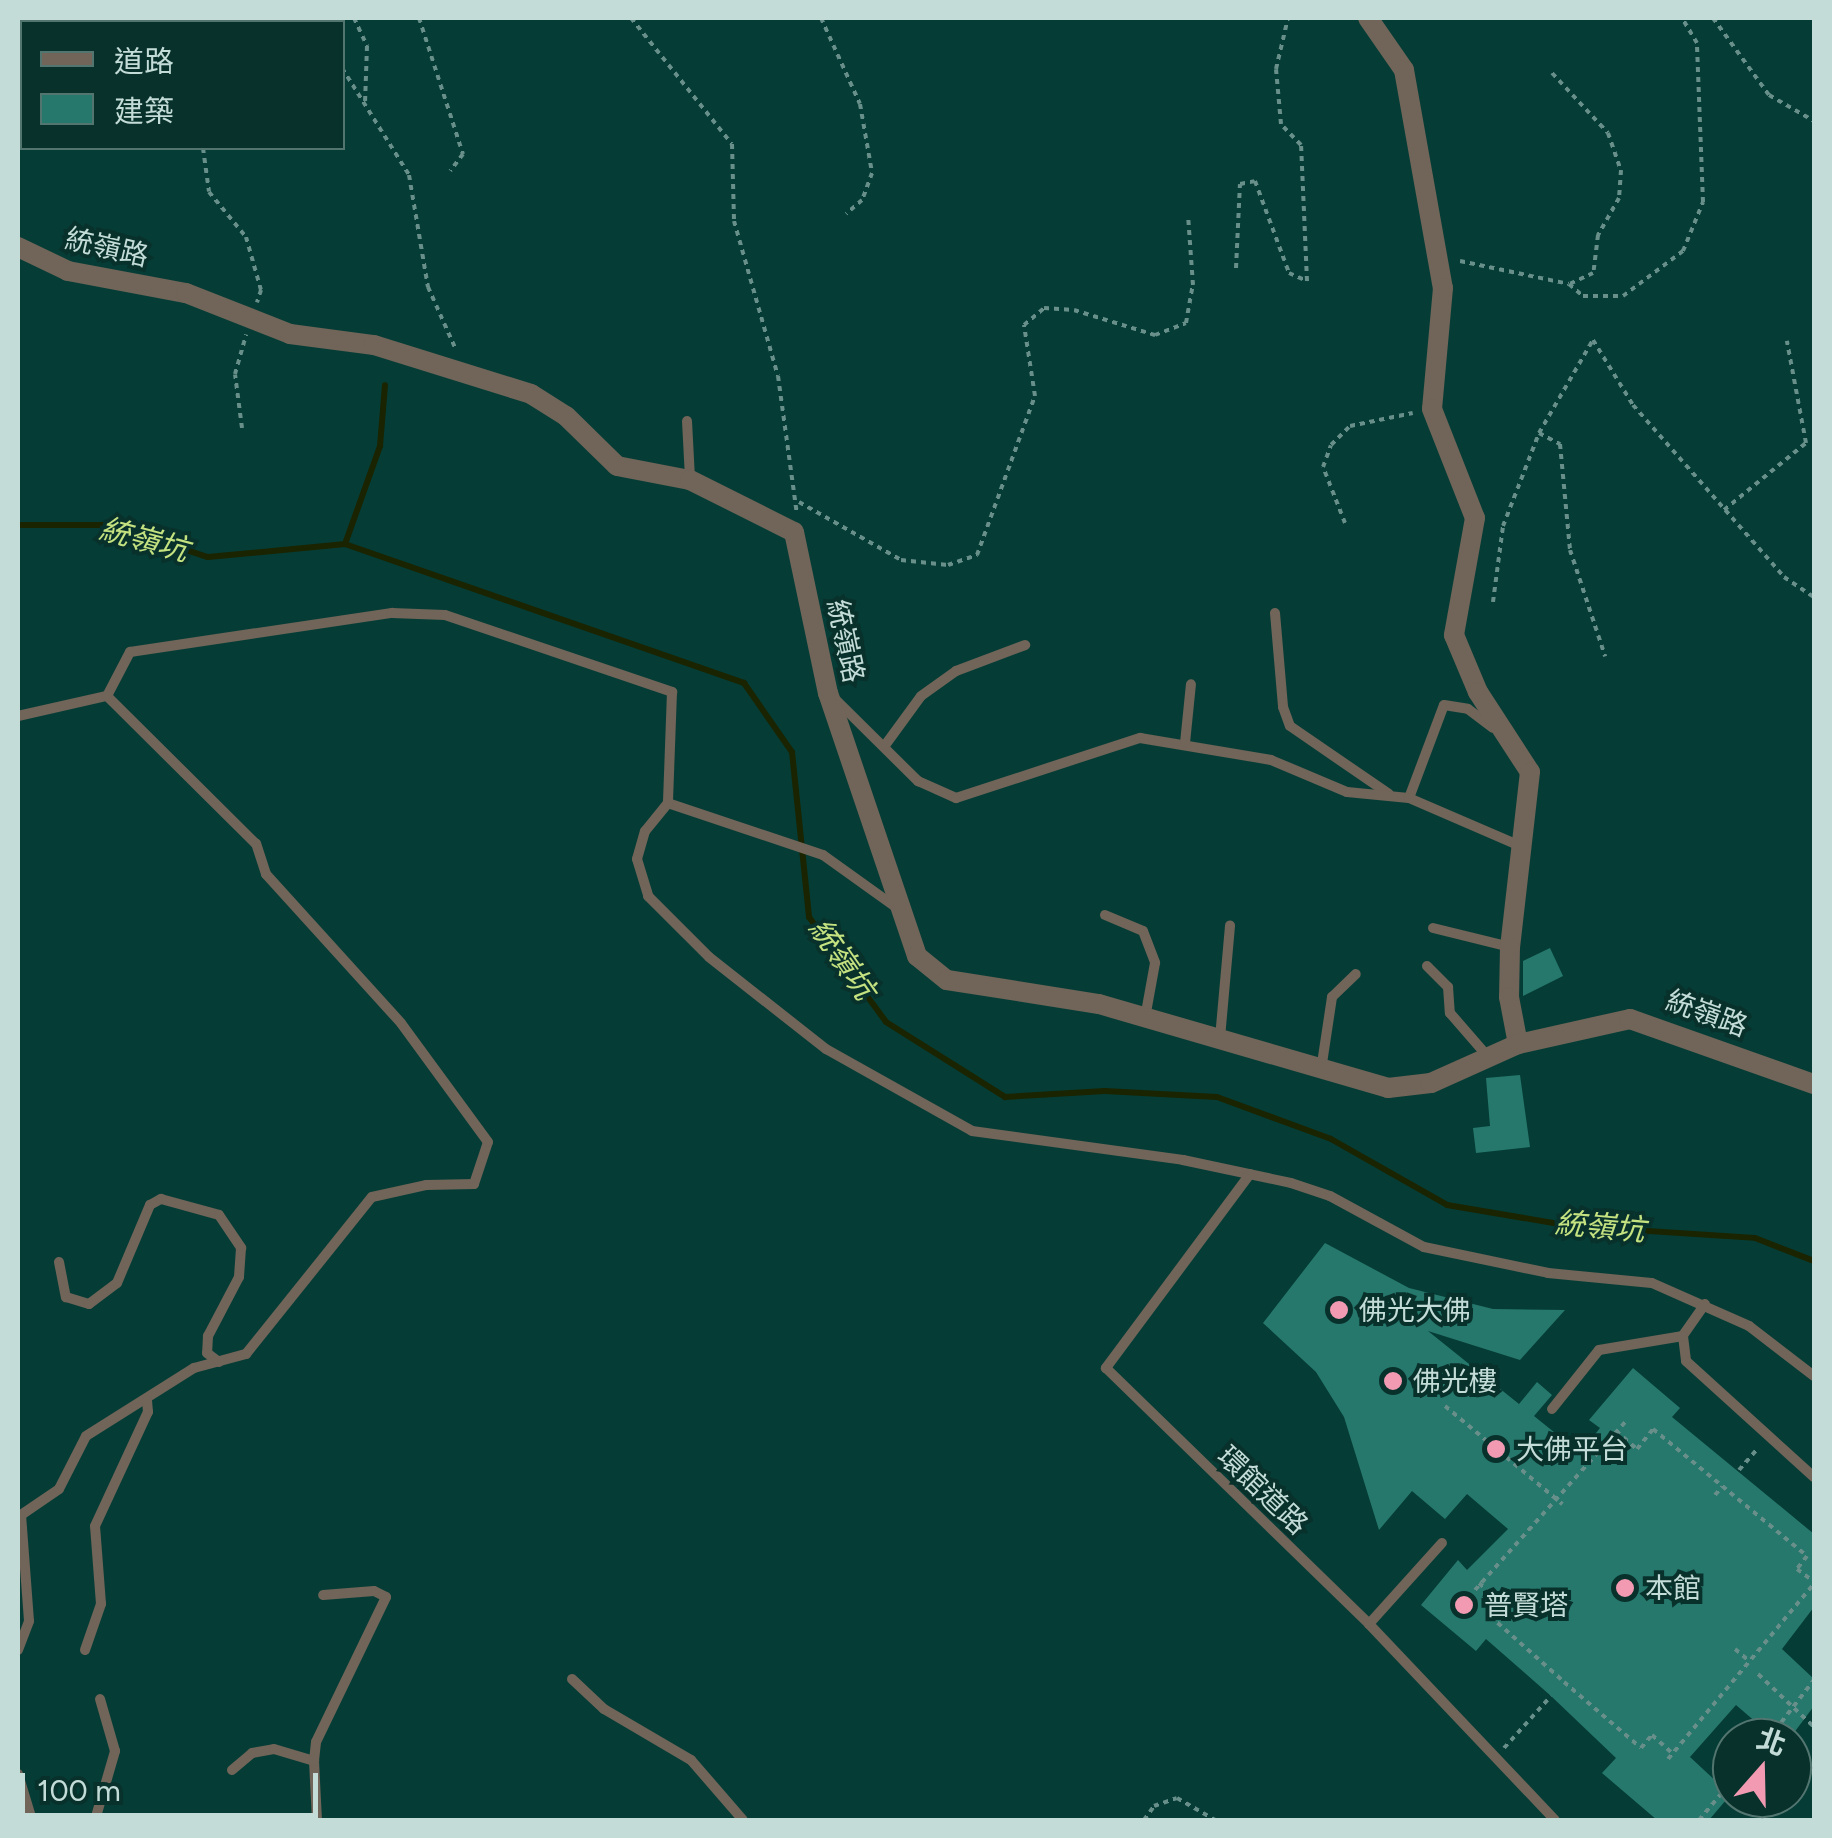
<!DOCTYPE html>
<html>
<head>
<meta charset="utf-8">
<style>
  body { margin:0 }
  #map { position:relative; width:1832px; height:1838px; overflow:hidden; background:#053d36; font-family:Figtree,"Noto Sans TC",sans-serif }
  div>[style] { position:absolute }
  [style*='--x'] { left:calc(var(--x)*1px); top:calc(var(--y)*1px); width:calc(var(--w)*1px); rotate:calc(var(--a)*1deg) }
  .stream>* { height:6px; margin:-3px; padding:0 3px; transform-origin:3px; border-radius:3px; background:#1a2400 }
  .building>* { inset:0; background:#26786d }
  .path>* { height:4px; margin-top:-2px; transform-origin:0; background:repeating-linear-gradient(90deg,#688f8a 0 5px,transparent 0 10px) }
  .service>* { height:10px; margin:-5px; padding:0 5px; transform-origin:5px; border-radius:5px; background:#716458 }
  .minor>* { height:20px; margin:-10px; padding:0 10px; transform-origin:10px; border-radius:10px; background:#716458 }
  .dots>* { width:28px; height:28px; translate:-50% -50%; box-sizing:border-box; border:5px solid #09312c; border-radius:50% }
  span { translate:-50% -50%; white-space:nowrap; text-align:center; line-height:1.15; -webkit-text-stroke:8px #09312c; paint-order:stroke }
  .street-label { font-size:28px; color:#c3dcd7 }
  .poi-label { font-size:28px; color:#c3dcd7 }
  .left { translate:0 -50%; text-align:left }
  .water-label { font-size:30px; color:#c5e280; font-style:italic }
  .frame { position:absolute; inset:0; border:20px solid #c3dcd7; pointer-events:none }
  .legend { position:absolute; left:20px; top:20px; width:325px; height:130px; box-sizing:border-box; background:#09312c; border:2px solid #537570; margin:0; padding:12px 18px; list-style:none; font-size:30px; color:#c3dcd7 }
  .legend li { display:flex; align-items:center; gap:20px; height:50px }
  .legend b { width:50px; border:2px solid #537570 }
  .north { position:absolute; left:1712px; top:1718px; width:100px; height:100px; box-sizing:border-box; background:#09312c; border:2px solid #537570; border-radius:50%; rotate:20deg; font-size:28px; font-weight:700; line-height:40px; text-align:center; color:#c3dcd7 }
  .north::after { content:''; display:block; margin:auto; width:35px; height:45px; background:#f19ab1; clip-path:polygon(50% 0,100% 100%,50% 72%,0 100%) }
  .scale { position:absolute; left:20px; top:1773px; width:298px; height:45px; box-sizing:border-box; border:5px solid #c3dcd7; border-top:0; padding-left:12px; font-size:30px; line-height:35px; white-space:nowrap; color:#c3dcd7; -webkit-text-stroke:8px #09312c; paint-order:stroke }
</style>
</head>
<body>
<div id="map">
  <div class="stream">
    <i style="--x:18;--y:525;--w:93;--a:0"></i>
    <i style="--x:111;--y:525;--w:102;--a:18.3"></i>
    <i style="--x:208;--y:557;--w:138;--a:-5.4"></i>
    <i style="--x:345;--y:544;--w:423;--a:19.2"></i>
    <i style="--x:744;--y:683;--w:84;--a:55.2"></i>
    <i style="--x:792;--y:752;--w:166;--a:84.1"></i>
    <i style="--x:809;--y:917;--w:130;--a:53.7"></i>
    <i style="--x:886;--y:1022;--w:141;--a:32.2"></i>
    <i style="--x:1005;--y:1097;--w:100;--a:-3.4"></i>
    <i style="--x:1105;--y:1091;--w:112;--a:3.1"></i>
    <i style="--x:1217;--y:1097;--w:121;--a:20.2"></i>
    <i style="--x:1331;--y:1139;--w:133;--a:29.6"></i>
    <i style="--x:1447;--y:1205;--w:126;--a:9.6"></i>
    <i style="--x:1571;--y:1226;--w:184;--a:3.7"></i>
    <i style="--x:1755;--y:1238;--w:63;--a:21.3"></i>
    <i style="--x:345;--y:544;--w:104;--a:-70.3"></i>
    <i style="--x:380;--y:446;--w:61;--a:-85.3"></i>
  </div>
  <div class="building">
    <i style="clip-path:polygon(1550px 948px,1563px 976px,1523px 996px,1523px 961px)"></i>
    <i style="clip-path:polygon(1520px 1075px,1530px 1147px,1476px 1153px,1473px 1128px,1490px 1126px,1486px 1078px)"></i>
    <i style="clip-path:polygon(1325px 1243px,1409px 1288px,1493px 1309px,1565px 1310px,1520px 1360px,1428px 1331px,1519px 1404px,1537px 1382px,1552px 1395px,1534px 1416px,1580px 1453px,1600px 1428px,1589px 1420px,1633px 1368px,1680px 1408px,1672px 1417px,1814px 1534px,1814px 1607px,1782px 1649px,1814px 1679px,1814px 1706px,1790px 1738px,1758px 1738px,1765px 1730px,1736px 1705px,1690px 1757px,1719px 1784px,1732px 1769px,1732px 1793px,1709px 1820px,1657px 1820px,1602px 1773px,1616px 1758px,1551px 1696px,1486px 1639px,1476px 1651px,1421px 1605px,1458px 1560px,1467px 1570px,1508px 1529px,1467px 1494px,1445px 1519px,1412px 1491px,1379px 1530px,1344px 1417px,1316px 1372px,1263px 1323px)"></i>
  </div>
  <div class="path">
    <i style="--x:181;--y:18;--w:5;--a:53"></i>
    <i style="--x:297;--y:18;--w:7;--a:34"></i>
    <i style="--x:354;--y:18;--w:31;--a:65"></i>
    <i style="--x:367;--y:46;--w:58;--a:92"></i>
    <i style="--x:419;--y:18;--w:143;--a:72.1"></i>
    <i style="--x:463;--y:154;--w:21;--a:127"></i>
    <i style="--x:631;--y:18;--w:161;--a:51.3"></i>
    <i style="--x:732;--y:144;--w:77;--a:88.5"></i>
    <i style="--x:734;--y:221;--w:161;--a:74.2"></i>
    <i style="--x:778;--y:376;--w:139;--a:82.2"></i>
    <i style="--x:821;--y:18;--w:94;--a:65.6"></i>
    <i style="--x:860;--y:104;--w:70;--a:80.1"></i>
    <i style="--x:872;--y:173;--w:29;--a:110"></i>
    <i style="--x:862;--y:200;--w:21;--a:139"></i>
    <i style="--x:1713;--y:18;--w:95;--a:54"></i>
    <i style="--x:1769;--y:95;--w:52;--a:30"></i>
    <i style="--x:342;--y:68;--w:126;--a:57.9"></i>
    <i style="--x:409;--y:175;--w:114;--a:80.4"></i>
    <i style="--x:428;--y:287;--w:69;--a:66"></i>
    <i style="--x:1552;--y:73;--w:82;--a:47"></i>
    <i style="--x:1608;--y:133;--w:39;--a:71"></i>
    <i style="--x:1621;--y:170;--w:28;--a:94"></i>
    <i style="--x:1619;--y:198;--w:43;--a:119.6"></i>
    <i style="--x:1598;--y:235;--w:38;--a:97"></i>
    <i style="--x:1593;--y:273;--w:26;--a:155"></i>
    <i style="--x:203;--y:148;--w:44;--a:82.2"></i>
    <i style="--x:209;--y:192;--w:58;--a:50.6"></i>
    <i style="--x:246;--y:237;--w:55;--a:74.2"></i>
    <i style="--x:261;--y:290;--w:13;--a:108"></i>
    <i style="--x:1460;--y:261;--w:111;--a:11.9"></i>
    <i style="--x:1569;--y:284;--w:18;--a:41"></i>
    <i style="--x:1583;--y:296;--w:40;--a:0"></i>
    <i style="--x:1623;--y:296;--w:75;--a:-36.9"></i>
    <i style="--x:1683;--y:251;--w:53;--a:-67.8"></i>
    <i style="--x:1703;--y:202;--w:159;--a:-92.2"></i>
    <i style="--x:1697;--y:43;--w:29;--a:-121"></i>
    <i style="--x:1236;--y:268;--w:84;--a:-87.3"></i>
    <i style="--x:1240;--y:184;--w:15;--a:-11"></i>
    <i style="--x:1255;--y:181;--w:98;--a:69.7"></i>
    <i style="--x:1289;--y:273;--w:20;--a:24"></i>
    <i style="--x:1307;--y:281;--w:136;--a:-92.5"></i>
    <i style="--x:1301;--y:145;--w:29;--a:-134"></i>
    <i style="--x:1281;--y:124;--w:55;--a:-95.2"></i>
    <i style="--x:1276;--y:69;--w:52;--a:-76.8"></i>
    <i style="--x:242;--y:428;--w:54;--a:-97.4"></i>
    <i style="--x:235;--y:374;--w:41;--a:-74.2"></i>
    <i style="--x:1539;--y:433;--w:108;--a:-59.9"></i>
    <i style="--x:1593;--y:340;--w:76;--a:58.4"></i>
    <i style="--x:1633;--y:405;--w:229;--a:48.7"></i>
    <i style="--x:1784;--y:577;--w:36;--a:34"></i>
    <i style="--x:799;--y:502;--w:117;--a:29.6"></i>
    <i style="--x:901;--y:560;--w:47;--a:6.1"></i>
    <i style="--x:948;--y:565;--w:31;--a:-19"></i>
    <i style="--x:977;--y:555;--w:169;--a:-70"></i>
    <i style="--x:1035;--y:396;--w:72;--a:-98.8"></i>
    <i style="--x:1024;--y:325;--w:26;--a:-40"></i>
    <i style="--x:1044;--y:308;--w:30;--a:4"></i>
    <i style="--x:1074;--y:310;--w:85;--a:17.2"></i>
    <i style="--x:1155;--y:335;--w:33;--a:-21"></i>
    <i style="--x:1186;--y:323;--w:39;--a:-80"></i>
    <i style="--x:1193;--y:285;--w:69;--a:-94.1"></i>
    <i style="--x:1724;--y:510;--w:106;--a:-39.3"></i>
    <i style="--x:1806;--y:443;--w:104;--a:-100.6"></i>
    <i style="--x:1345;--y:523;--w:60;--a:-111.4"></i>
    <i style="--x:1323;--y:467;--w:23;--a:-70"></i>
    <i style="--x:1331;--y:445;--w:27;--a:-45"></i>
    <i style="--x:1350;--y:426;--w:64;--a:-11.7"></i>
    <i style="--x:1493;--y:602;--w:77;--a:-82.5"></i>
    <i style="--x:1503;--y:526;--w:100;--a:-68.8"></i>
    <i style="--x:1539;--y:433;--w:24;--a:28"></i>
    <i style="--x:1560;--y:444;--w:106;--a:84.6"></i>
    <i style="--x:1570;--y:550;--w:112;--a:71.7"></i>
    <i style="--x:1445;--y:1406;--w:153;--a:39.9"></i>
    <i style="--x:1616;--y:1431;--w:28;--a:41"></i>
    <i style="--x:1637;--y:1449;--w:26;--a:-51"></i>
    <i style="--x:1653;--y:1429;--w:200;--a:39.5"></i>
    <i style="--x:1807;--y:1556;--w:16;--a:128"></i>
    <i style="--x:1797;--y:1569;--w:21;--a:37"></i>
    <i style="--x:1739;--y:1470;--w:29;--a:-49"></i>
    <i style="--x:1715;--y:1495;--w:11;--a:-49"></i>
    <i style="--x:1479;--y:1583;--w:30;--a:42"></i>
    <i style="--x:1501;--y:1603;--w:17;--a:130"></i>
    <i style="--x:1490;--y:1616;--w:99;--a:41.7"></i>
    <i style="--x:1564;--y:1682;--w:101;--a:40.6"></i>
    <i style="--x:1641;--y:1748;--w:17;--a:-50"></i>
    <i style="--x:1652;--y:1735;--w:28;--a:42"></i>
    <i style="--x:1475;--y:1590;--w:225;--a:-48.2"></i>
    <i style="--x:1735;--y:1649;--w:17;--a:40"></i>
    <i style="--x:1758;--y:1674;--w:77;--a:43.4"></i>
    <i style="--x:1769;--y:1738;--w:73;--a:-52.2"></i>
    <i style="--x:1504;--y:1748;--w:70;--a:-47.9"></i>
    <i style="--x:1668;--y:1759;--w:228;--a:-50.2"></i>
    <i style="--x:1144;--y:1820;--w:17;--a:-54"></i>
    <i style="--x:1154;--y:1806;--w:24;--a:-19"></i>
    <i style="--x:1177;--y:1798;--w:44;--a:30.1"></i>
    <i style="--x:1699;--y:1820;--w:51;--a:-49.8"></i>
  </div>
  <div class="service">
    <i style="--x:687;--y:421;--w:58;--a:87"></i>
    <i style="--x:1275;--y:613;--w:94;--a:85.1"></i>
    <i style="--x:1283;--y:707;--w:20;--a:70"></i>
    <i style="--x:1290;--y:726;--w:120;--a:34.5"></i>
    <i style="--x:833;--y:697;--w:120;--a:44.7"></i>
    <i style="--x:918;--y:781;--w:42;--a:24.1"></i>
    <i style="--x:956;--y:798;--w:194;--a:-18.1"></i>
    <i style="--x:1140;--y:738;--w:133;--a:9.5"></i>
    <i style="--x:1271;--y:760;--w:82;--a:22.8"></i>
    <i style="--x:1347;--y:792;--w:62;--a:5.5"></i>
    <i style="--x:1409;--y:798;--w:99;--a:-69.4"></i>
    <i style="--x:1444;--y:705;--w:24;--a:9"></i>
    <i style="--x:1468;--y:709;--w:31;--a:37"></i>
    <i style="--x:18;--y:716;--w:91;--a:-12.7"></i>
    <i style="--x:1185;--y:743;--w:59;--a:-84.2"></i>
    <i style="--x:886;--y:744;--w:59;--a:-53.9"></i>
    <i style="--x:921;--y:696;--w:43;--a:-35.5"></i>
    <i style="--x:956;--y:671;--w:74;--a:-20.6"></i>
    <i style="--x:1409;--y:798;--w:124;--a:23.3"></i>
    <i style="--x:897;--y:908;--w:91;--a:-144.4"></i>
    <i style="--x:823;--y:855;--w:163;--a:-161.5"></i>
    <i style="--x:668;--y:803;--w:36;--a:129"></i>
    <i style="--x:645;--y:831;--w:29;--a:106"></i>
    <i style="--x:637;--y:859;--w:39;--a:73"></i>
    <i style="--x:648;--y:896;--w:86;--a:45"></i>
    <i style="--x:709;--y:957;--w:149;--a:38.2"></i>
    <i style="--x:826;--y:1049;--w:167;--a:29.3"></i>
    <i style="--x:972;--y:1131;--w:213;--a:7.8"></i>
    <i style="--x:1183;--y:1160;--w:110;--a:12"></i>
    <i style="--x:1291;--y:1183;--w:41;--a:18.4"></i>
    <i style="--x:1330;--y:1196;--w:107;--a:28.5"></i>
    <i style="--x:1424;--y:1247;--w:127;--a:11.8"></i>
    <i style="--x:1548;--y:1273;--w:104;--a:5.5"></i>
    <i style="--x:1652;--y:1283;--w:106;--a:23.9"></i>
    <i style="--x:1749;--y:1326;--w:82;--a:37.6"></i>
    <i style="--x:1105;--y:915;--w:41;--a:22.8"></i>
    <i style="--x:1143;--y:931;--w:34;--a:69"></i>
    <i style="--x:1155;--y:963;--w:56;--a:100.3"></i>
    <i style="--x:1433;--y:928;--w:79;--a:13.9"></i>
    <i style="--x:1427;--y:966;--w:30;--a:45"></i>
    <i style="--x:1448;--y:987;--w:26;--a:86"></i>
    <i style="--x:1450;--y:1013;--w:60;--a:49.1"></i>
    <i style="--x:1220;--y:1038;--w:113;--a:-84.9"></i>
    <i style="--x:1321;--y:1070;--w:74;--a:-81.4"></i>
    <i style="--x:1332;--y:997;--w:33;--a:-44"></i>
    <i style="--x:1250;--y:1174;--w:242;--a:126.6"></i>
    <i style="--x:1106;--y:1368;--w:367;--a:44.2"></i>
    <i style="--x:1369;--y:1624;--w:270;--a:46.5"></i>
    <i style="--x:59;--y:1262;--w:36;--a:79"></i>
    <i style="--x:66;--y:1297;--w:24;--a:17"></i>
    <i style="--x:89;--y:1304;--w:35;--a:-37"></i>
    <i style="--x:117;--y:1283;--w:85;--a:-67.1"></i>
    <i style="--x:150;--y:1205;--w:13;--a:-29"></i>
    <i style="--x:161;--y:1199;--w:60;--a:15.4"></i>
    <i style="--x:219;--y:1215;--w:40;--a:56"></i>
    <i style="--x:241;--y:1248;--w:29;--a:94"></i>
    <i style="--x:239;--y:1277;--w:67;--a:117.7"></i>
    <i style="--x:208;--y:1336;--w:17;--a:93"></i>
    <i style="--x:207;--y:1353;--w:15;--a:37"></i>
    <i style="--x:1705;--y:1304;--w:39;--a:125"></i>
    <i style="--x:1683;--y:1336;--w:25;--a:83"></i>
    <i style="--x:1686;--y:1361;--w:173;--a:42.2"></i>
    <i style="--x:1552;--y:1409;--w:75;--a:-51.5"></i>
    <i style="--x:1599;--y:1350;--w:85;--a:-9.5"></i>
    <i style="--x:1369;--y:1624;--w:109;--a:-48"></i>
    <i style="--x:18;--y:1650;--w:31;--a:-69"></i>
    <i style="--x:29;--y:1621;--w:106;--a:-94.3"></i>
    <i style="--x:21;--y:1515;--w:46;--a:-34.4"></i>
    <i style="--x:59;--y:1489;--w:59;--a:-63"></i>
    <i style="--x:86;--y:1436;--w:128;--a:-32.2"></i>
    <i style="--x:194;--y:1368;--w:54;--a:-15.1"></i>
    <i style="--x:246;--y:1354;--w:201;--a:-51.3"></i>
    <i style="--x:372;--y:1197;--w:55;--a:-12.5"></i>
    <i style="--x:426;--y:1185;--w:48;--a:-1.2"></i>
    <i style="--x:474;--y:1184;--w:44;--a:-71.6"></i>
    <i style="--x:488;--y:1142;--w:147;--a:-126.2"></i>
    <i style="--x:401;--y:1023;--w:201;--a:-132.2"></i>
    <i style="--x:266;--y:874;--w:32;--a:-108"></i>
    <i style="--x:256;--y:844;--w:210;--a:-135.2"></i>
    <i style="--x:107;--y:696;--w:50;--a:-62.4"></i>
    <i style="--x:130;--y:652;--w:265;--a:-8.5"></i>
    <i style="--x:392;--y:613;--w:53;--a:2.2"></i>
    <i style="--x:445;--y:615;--w:240;--a:18.7"></i>
    <i style="--x:672;--y:692;--w:111;--a:92.1"></i>
    <i style="--x:85;--y:1650;--w:49;--a:-70.8"></i>
    <i style="--x:101;--y:1604;--w:78;--a:-94.4"></i>
    <i style="--x:95;--y:1526;--w:126;--a:-65.1"></i>
    <i style="--x:148;--y:1412;--w:11;--a:-95"></i>
    <i style="--x:572;--y:1679;--w:44;--a:43.2"></i>
    <i style="--x:604;--y:1709;--w:101;--a:30.4"></i>
    <i style="--x:691;--y:1760;--w:79;--a:49.1"></i>
    <i style="--x:314;--y:1761;--w:59;--a:87.1"></i>
    <i style="--x:232;--y:1770;--w:26;--a:-40"></i>
    <i style="--x:252;--y:1753;--w:22;--a:-10"></i>
    <i style="--x:274;--y:1749;--w:42;--a:16.7"></i>
    <i style="--x:314;--y:1761;--w:19;--a:-84"></i>
    <i style="--x:316;--y:1742;--w:161;--a:-64.2"></i>
    <i style="--x:386;--y:1597;--w:13;--a:-153"></i>
    <i style="--x:374;--y:1591;--w:51;--a:175.5"></i>
    <i style="--x:18;--y:1774;--w:48;--a:73.1"></i>
    <i style="--x:95;--y:1820;--w:72;--a:-73.8"></i>
    <i style="--x:115;--y:1751;--w:54;--a:-106.1"></i>
  </div>
  <div class="minor">
    <i style="--x:1368;--y:18;--w:63;--a:55.3"></i>
    <i style="--x:1404;--y:70;--w:221;--a:79.9"></i>
    <i style="--x:1443;--y:288;--w:121;--a:95.2"></i>
    <i style="--x:1432;--y:409;--w:117;--a:68.5"></i>
    <i style="--x:1475;--y:518;--w:119;--a:100.2"></i>
    <i style="--x:1454;--y:635;--w:62;--a:67.2"></i>
    <i style="--x:1478;--y:692;--w:95;--a:57"></i>
    <i style="--x:1530;--y:772;--w:176;--a:96.5"></i>
    <i style="--x:1510;--y:947;--w:50;--a:91.1"></i>
    <i style="--x:1509;--y:997;--w:48;--a:79.2"></i>
    <i style="--x:18;--y:247;--w:55;--a:25.6"></i>
    <i style="--x:68;--y:271;--w:120;--a:10.6"></i>
    <i style="--x:186;--y:293;--w:112;--a:21.5"></i>
    <i style="--x:290;--y:334;--w:85;--a:7.5"></i>
    <i style="--x:374;--y:345;--w:164;--a:17.3"></i>
    <i style="--x:531;--y:394;--w:41;--a:32.2"></i>
    <i style="--x:566;--y:416;--w:71;--a:44.4"></i>
    <i style="--x:617;--y:466;--w:74;--a:10.9"></i>
    <i style="--x:690;--y:480;--w:116;--a:26.6"></i>
    <i style="--x:794;--y:532;--w:165;--a:78.1"></i>
    <i style="--x:828;--y:693;--w:278;--a:71.3"></i>
    <i style="--x:917;--y:956;--w:38;--a:39"></i>
    <i style="--x:947;--y:980;--w:154;--a:9"></i>
    <i style="--x:1099;--y:1004;--w:301;--a:16.2"></i>
    <i style="--x:1388;--y:1088;--w:43;--a:-6.6"></i>
    <i style="--x:1431;--y:1083;--w:95;--a:-24.1"></i>
    <i style="--x:1518;--y:1044;--w:115;--a:-12.6"></i>
    <i style="--x:1630;--y:1019;--w:195;--a:19.5"></i>
  </div>
  <div class="dots">
    <i style="left:1339px;top:1310px;background:#f19ab1"></i>
    <i style="left:1393px;top:1381px;background:#f19ab1"></i>
    <i style="left:1496px;top:1449px;background:#f19ab1"></i>
    <i style="left:1625px;top:1588px;background:#f19ab1"></i>
    <i style="left:1464px;top:1605px;background:#f19ab1"></i>
  </div>
  <div class="street-label">
    <span style="left:107px;top:247px;rotate:13deg">統嶺路</span>
    <span style="left:846px;top:641px;rotate:78deg">統嶺路</span>
    <span style="left:1707px;top:1013px;rotate:20deg">統嶺路</span>
    <span style="left:1263px;top:1490px;rotate:44deg">環館道路</span>
  </div>
  <div class="poi-label">
    <span class="left" style="left:1359px;top:1310px">佛光大佛</span>
    <span class="left" style="left:1413px;top:1381px">佛光樓</span>
    <span class="left" style="left:1516px;top:1449px">大佛平台</span>
    <span class="left" style="left:1645px;top:1588px">本館</span>
    <span class="left" style="left:1484px;top:1605px">普賢塔</span>
  </div>
  <div class="water-label">
    <span style="left:144px;top:540px;rotate:15deg">統嶺坑</span>
    <span style="left:842px;top:959px;rotate:55deg">統嶺坑</span>
    <span style="left:1600px;top:1227px;rotate:5deg">統嶺坑</span>
  </div>
  <div class="frame"></div>
  <ul class="legend">
  <li><b style="height:12px;background:#716458"></b>道路</li>
  <li><b style="height:28px;background:#26786d"></b>建築</li>
  </ul>
  <div class="north">北</div>
  <div class="scale">100 m</div>
</div>
</body>
</html>
